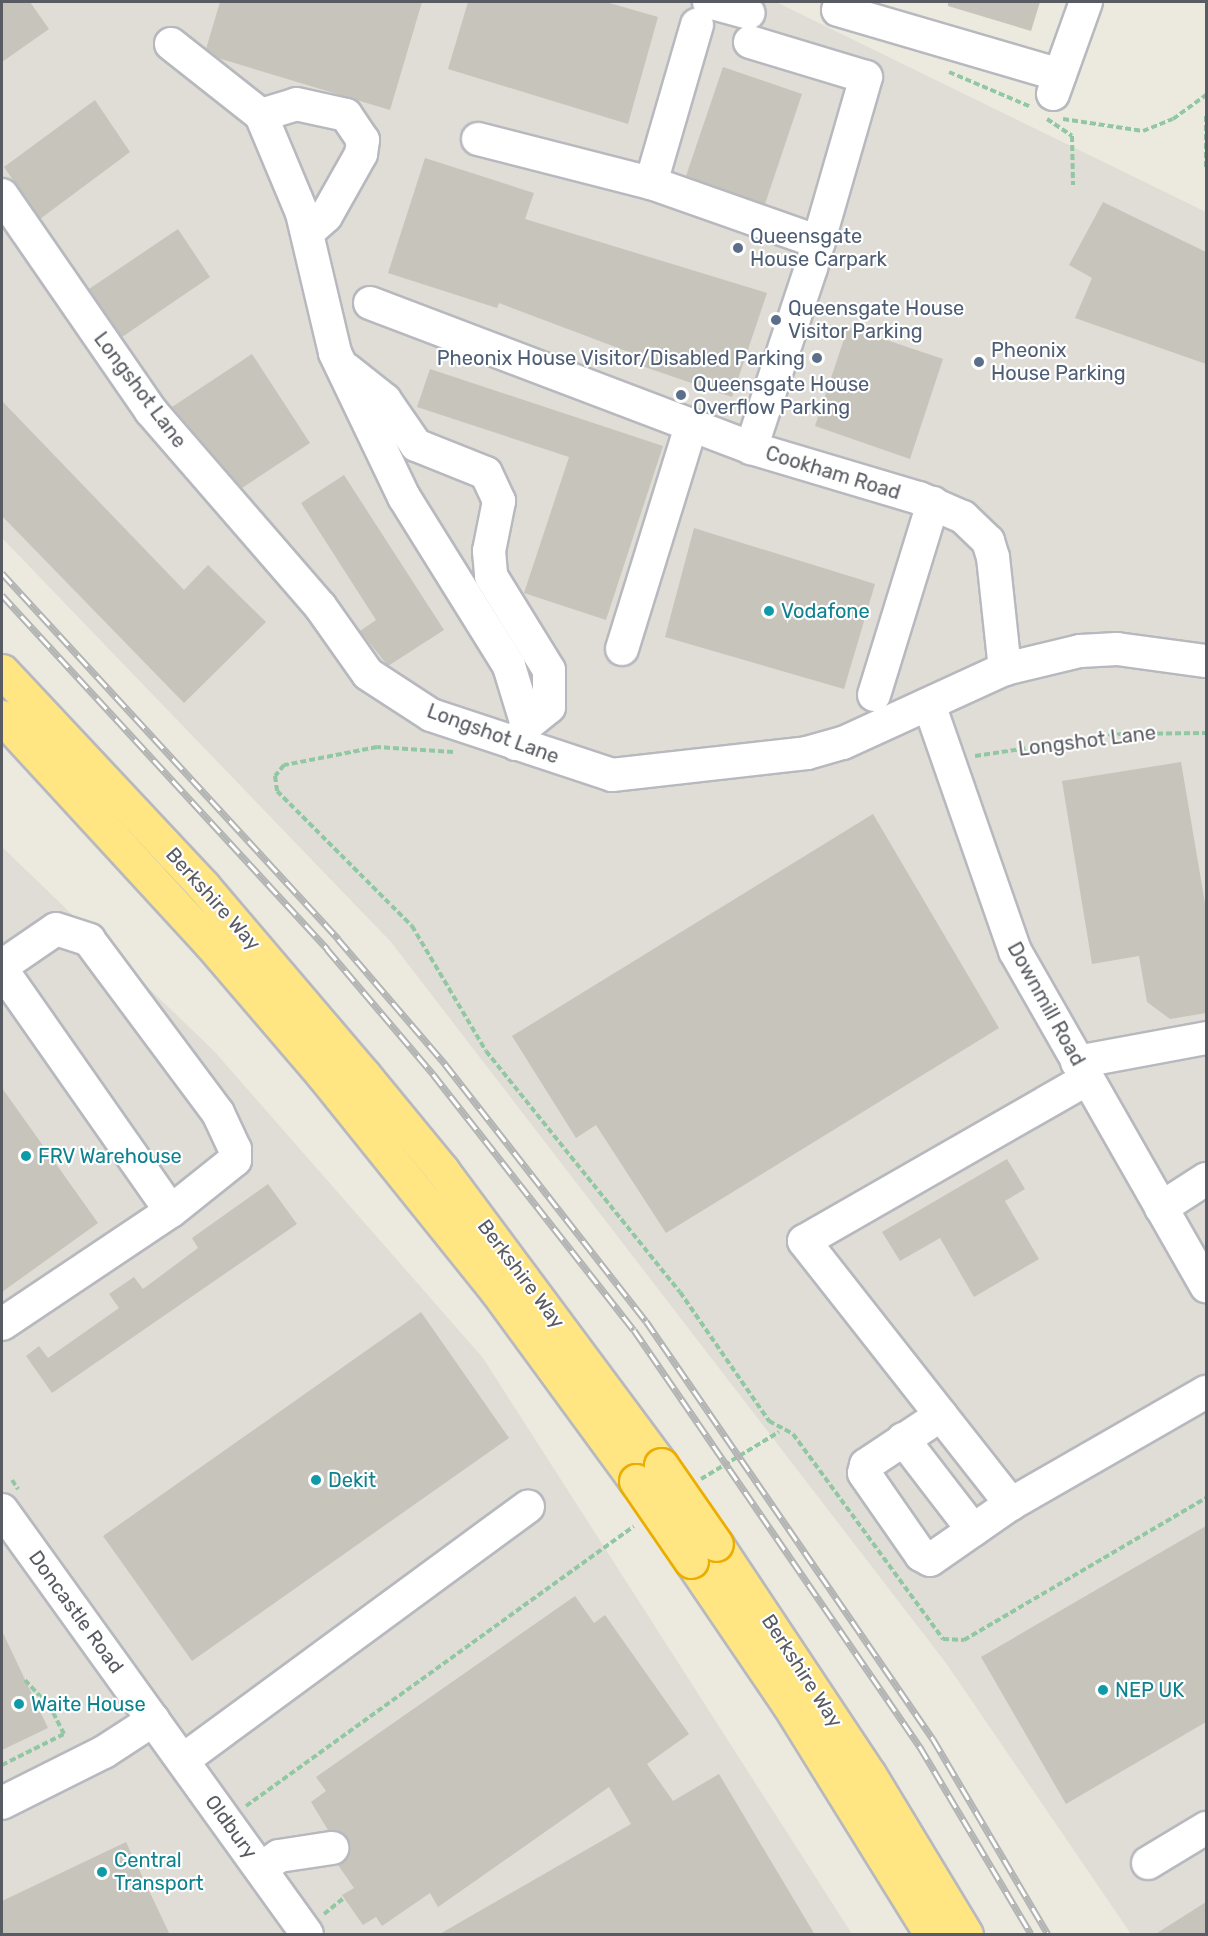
<!DOCTYPE html>
<html>
<head>
<meta charset="utf-8">
<style>
  body { margin:0 }
  #map { position:relative; width:1208px; height:1936px; overflow:hidden; background:#eceade; font-family:Rubik,sans-serif }
  div>[style] { position:absolute }
  [style*='--x'] { left:calc(var(--x)*1px); top:calc(var(--y)*1px); width:calc(var(--w)*1px); rotate:calc(var(--a)*1deg) }
  .industrial>* { inset:0; background:#dfddd6 }
  .building>* { inset:0; background:#c7c4bb }
  .path>* { height:4px; margin-top:-2px; transform-origin:0; background:repeating-linear-gradient(90deg,#91c8a3 0 6px,transparent 0 9px) }
  .roads { filter:drop-shadow(2px 0 #b7b9bf) drop-shadow(-2px 0 #b7b9bf) drop-shadow(0 2px #b7b9bf) drop-shadow(0 -2px #b7b9bf) }
  .minor>* { height:32px; margin:-16px; padding:0 16px; transform-origin:16px; border-radius:16px; background:#fff }
  .highway>* { height:33px; margin:-16.5px; padding:0 16.5px; transform-origin:16.5px; border-radius:16.5px; background:#ffe683 }
  .rail>* { height:7px; margin-top:-3.5px; transform-origin:0; background:repeating-linear-gradient(90deg,#fff 0 14px,#b3b4b4 0 28px); box-sizing:border-box; border-block:2px solid #b3b4b4 }
  .bridges { filter:drop-shadow(2px 0 #ebad00) drop-shadow(-2px 0 #ebad00) drop-shadow(0 2px #ebad00) drop-shadow(0 -2px #ebad00) }
  .highway-bridge>* { height:33px; margin:-16.5px; padding:0 16.5px; transform-origin:16.5px; border-radius:16.5px; background:#ffe683 }
  .dots>* { width:16px; height:16px; translate:-50% -50%; box-sizing:border-box; border:3px solid #fff; border-radius:50% }
  span { translate:-50% -50%; white-space:nowrap; text-align:center; line-height:1.15; -webkit-text-stroke:4.5px #fff; paint-order:stroke }
  .service-label { font-size:20px; color:#4e5e75 }
  .left { translate:0 -50%; text-align:left }
  .right { translate:-100% -50%; text-align:right }
  .street-label { font-size:20px; color:#585b61 }
  .culture-label { font-size:20px; color:#0d838f }
  .frame { position:absolute; inset:0; border:3px solid #585b61; pointer-events:none }
</style>
</head>
<body>
<div id="map">
  <div class="industrial">
    <i style="clip-path:polygon(2px 2px,776px 2px,1206px 212px,1206px 1934px,1131px 1934px,946px 1663px,391px 942px,2px 538px)"></i>
    <i style="clip-path:polygon(2px 847px,214px 1051px,483px 1358px,852px 1934px,2px 1934px)"></i>
  </div>
  <div class="building">
    <i style="clip-path:polygon(2px 2px,30px 2px,49px 29px,2px 62px)"></i>
    <i style="clip-path:polygon(220px 2px,422px 2px,390px 110px,218px 58px,206px 49px)"></i>
    <i style="clip-path:polygon(468px 2px,606px 2px,658px 17px,628px 124px,448px 69px)"></i>
    <i style="clip-path:polygon(948px 2px,1040px 2px,1031px 31px,948px 6px)"></i>
    <i style="clip-path:polygon(723px 67px,802px 94px,765px 204px,686px 176px)"></i>
    <i style="clip-path:polygon(95px 100px,130px 152px,40px 219px,4px 167px)"></i>
    <i style="clip-path:polygon(425px 158px,534px 193px,525px 219px,767px 293px,732px 397px,639px 365px,642px 357px,499px 303px,497px 308px,388px 273px)"></i>
    <i style="clip-path:polygon(1103px 202px,1206px 252px,1206px 364px,1075px 318px,1092px 278px,1069px 265px)"></i>
    <i style="clip-path:polygon(178px 229px,210px 277px,122px 337px,89px 289px)"></i>
    <i style="clip-path:polygon(848px 327px,943px 359px,910px 459px,815px 426px)"></i>
    <i style="clip-path:polygon(252px 354px,310px 443px,242px 488px,172px 407px)"></i>
    <i style="clip-path:polygon(430px 369px,663px 446px,606px 620px,524px 593px,569px 457px,417px 407px)"></i>
    <i style="clip-path:polygon(2px 401px,184px 590px,208px 565px,266px 622px,184px 703px,2px 516px)"></i>
    <i style="clip-path:polygon(344px 475px,444px 630px,388px 666px,360px 631px,376px 620px,301px 503px)"></i>
    <i style="clip-path:polygon(694px 528px,875px 584px,844px 689px,665px 637px)"></i>
    <i style="clip-path:polygon(1181px 762px,1206px 909px,1206px 1013px,1170px 1019px,1147px 1002px,1139px 956px,1092px 964px,1062px 781px)"></i>
    <i style="clip-path:polygon(873px 814px,999px 1028px,666px 1233px,596px 1125px,576px 1138px,512px 1036px)"></i>
    <i style="clip-path:polygon(2px 1088px,98px 1223px,2px 1292px)"></i>
    <i style="clip-path:polygon(1007px 1159px,1025px 1189px,1005px 1201px,1039px 1259px,974px 1297px,940px 1238px,900px 1261px,882px 1232px)"></i>
    <i style="clip-path:polygon(268px 1184px,297px 1224px,52px 1393px,26px 1356px,39px 1346px,48px 1358px,119px 1308px,109px 1294px,134px 1277px,143px 1289px,198px 1248px,192px 1238px)"></i>
    <i style="clip-path:polygon(421px 1312px,509px 1438px,192px 1661px,103px 1536px)"></i>
    <i style="clip-path:polygon(1206px 1526px,1206px 1722px,1066px 1804px,981px 1657px)"></i>
    <i style="clip-path:polygon(575px 1596px,594px 1623px,605px 1615px,689px 1734px,647px 1764px,673px 1801px,719px 1774px,815px 1935px,438px 1935px,631px 1824px,609px 1787px,438px 1907px,430px 1893px,382px 1926px,376px 1917px,363px 1925px,342px 1895px,354px 1888px,338px 1865px,348px 1855px,350px 1845px,339px 1832px,328px 1830px,311px 1802px,326px 1791px,316px 1777px)"></i>
    <i style="clip-path:polygon(2px 1631px,48px 1728px,2px 1750px)"></i>
    <i style="clip-path:polygon(126px 1842px,170px 1935px,2px 1935px,2px 1901px)"></i>
    <i style="clip-path:polygon(1206px 1902px,1206px 1935px,1154px 1935px)"></i>
  </div>
  <div class="path">
    <i style="--x:949;--y:72;--w:89;--a:23.1"></i>
    <i style="--x:1206;--y:116;--w:52;--a:90"></i>
    <i style="--x:1047;--y:119;--w:30;--a:34"></i>
    <i style="--x:1072;--y:136;--w:49;--a:88.8"></i>
    <i style="--x:1063;--y:119;--w:81;--a:8.5"></i>
    <i style="--x:1143;--y:131;--w:32;--a:-22"></i>
    <i style="--x:1173;--y:119;--w:41;--a:-36"></i>
    <i style="--x:453;--y:752;--w:76;--a:-176.2"></i>
    <i style="--x:377;--y:747;--w:95;--a:169"></i>
    <i style="--x:284;--y:765;--w:14;--a:129"></i>
    <i style="--x:275;--y:776;--w:15;--a:82"></i>
    <i style="--x:277;--y:791;--w:191;--a:45"></i>
    <i style="--x:412;--y:926;--w:145;--a:59.4"></i>
    <i style="--x:486;--y:1051;--w:309;--a:51.2"></i>
    <i style="--x:680;--y:1292;--w:157;--a:55.4"></i>
    <i style="--x:769;--y:1421;--w:27;--a:28"></i>
    <i style="--x:793;--y:1434;--w:254;--a:53.8"></i>
    <i style="--x:943;--y:1639;--w:21;--a:3"></i>
    <i style="--x:964;--y:1640;--w:281;--a:-30.4"></i>
    <i style="--x:975;--y:756;--w:148;--a:-8.6"></i>
    <i style="--x:1121;--y:734;--w:85;--a:-0.7"></i>
    <i style="--x:701;--y:1479;--w:91;--a:-31.1"></i>
    <i style="--x:12;--y:1480;--w:11;--a:56"></i>
    <i style="--x:25;--y:1680;--w:38;--a:47"></i>
    <i style="--x:2;--y:1765;--w:69;--a:-26.6"></i>
    <i style="--x:64;--y:1734;--w:29;--a:-117"></i>
    <i style="--x:246;--y:1806;--w:478;--a:-35.8"></i>
    <i style="--x:324;--y:1914;--w:26;--a:-39"></i>
  </div>
  <div class="roads">
    <div class="minor">
      <i style="--x:709;--y:2;--w:41;--a:15.4"></i>
      <i style="--x:838;--y:10;--w:231;--a:16.3"></i>
      <i style="--x:750;--y:42;--w:121;--a:16.8"></i>
      <i style="--x:866;--y:77;--w:199;--a:106.1"></i>
      <i style="--x:811;--y:268;--w:190;--a:108.4"></i>
      <i style="--x:171;--y:44;--w:115;--a:38.3"></i>
      <i style="--x:261;--y:115;--w:106;--a:67.3"></i>
      <i style="--x:302;--y:213;--w:144;--a:76.7"></i>
      <i style="--x:335;--y:353;--w:160;--a:64.4"></i>
      <i style="--x:404;--y:497;--w:199;--a:58.1"></i>
      <i style="--x:509;--y:666;--w:62;--a:73"></i>
      <i style="--x:527;--y:725;--w:22;--a:120"></i>
      <i style="--x:1053;--y:94;--w:98;--a:-70.3"></i>
      <i style="--x:261;--y:115;--w:37;--a:-17"></i>
      <i style="--x:296;--y:104;--w:51;--a:12.4"></i>
      <i style="--x:346;--y:115;--w:30;--a:56"></i>
      <i style="--x:363;--y:140;--w:14;--a:98"></i>
      <i style="--x:361;--y:154;--w:71;--a:119.4"></i>
      <i style="--x:326;--y:216;--w:25;--a:138"></i>
      <i style="--x:478;--y:139;--w:179;--a:14.3"></i>
      <i style="--x:651;--y:183;--w:178;--a:19.4"></i>
      <i style="--x:651;--y:183;--w:165;--a:-73.8"></i>
      <i style="--x:2;--y:195;--w:262;--a:55.4"></i>
      <i style="--x:151;--y:411;--w:258;--a:49.1"></i>
      <i style="--x:320;--y:606;--w:83;--a:54.8"></i>
      <i style="--x:368;--y:674;--w:75;--a:33.1"></i>
      <i style="--x:431;--y:715;--w:191;--a:18.3"></i>
      <i style="--x:612;--y:775;--w:196;--a:-6.4"></i>
      <i style="--x:807;--y:753;--w:37;--a:-16"></i>
      <i style="--x:843;--y:743;--w:178;--a:-24.6"></i>
      <i style="--x:1005;--y:669;--w:77;--a:-13.5"></i>
      <i style="--x:1080;--y:651;--w:37;--a:-3"></i>
      <i style="--x:1117;--y:649;--w:90;--a:7.7"></i>
      <i style="--x:370;--y:303;--w:408;--a:20.8"></i>
      <i style="--x:751;--y:448;--w:175;--a:16.6"></i>
      <i style="--x:919;--y:498;--w:48;--a:23.4"></i>
      <i style="--x:963;--y:517;--w:35;--a:44"></i>
      <i style="--x:988;--y:541;--w:17;--a:73"></i>
      <i style="--x:993;--y:557;--w:113;--a:83.9"></i>
      <i style="--x:346;--y:369;--w:50;--a:38.5"></i>
      <i style="--x:385;--y:400;--w:55;--a:55.4"></i>
      <i style="--x:416;--y:445;--w:75;--a:21.8"></i>
      <i style="--x:486;--y:473;--w:31;--a:65"></i>
      <i style="--x:499;--y:501;--w:51;--a:101.3"></i>
      <i style="--x:489;--y:551;--w:25;--a:85"></i>
      <i style="--x:491;--y:576;--w:110;--a:58.3"></i>
      <i style="--x:549;--y:670;--w:37;--a:90"></i>
      <i style="--x:549;--y:707;--w:28;--a:141"></i>
      <i style="--x:622;--y:649;--w:233;--a:-72.8"></i>
      <i style="--x:874;--y:695;--w:201;--a:-72.9"></i>
      <i style="--x:929;--y:704;--w:262;--a:70.8"></i>
      <i style="--x:1015;--y:951;--w:386;--a:60.3"></i>
      <i style="--x:2;--y:966;--w:65;--a:-34.4"></i>
      <i style="--x:56;--y:929;--w:35;--a:18"></i>
      <i style="--x:89;--y:940;--w:216;--a:53.3"></i>
      <i style="--x:218;--y:1113;--w:40;--a:65"></i>
      <i style="--x:235;--y:1149;--w:11;--a:90"></i>
      <i style="--x:235;--y:1160;--w:82;--a:141.4"></i>
      <i style="--x:171;--y:1211;--w:203;--a:146.2"></i>
      <i style="--x:2;--y:970;--w:294;--a:55"></i>
      <i style="--x:1077;--y:1062;--w:131;--a:-10.5"></i>
      <i style="--x:1087;--y:1079;--w:326;--a:150.2"></i>
      <i style="--x:804;--y:1241;--w:335;--a:51.8"></i>
      <i style="--x:1011;--y:1504;--w:225;--a:-29.9"></i>
      <i style="--x:1161;--y:1208;--w:54;--a:-32.8"></i>
      <i style="--x:941;--y:1415;--w:90;--a:146.3"></i>
      <i style="--x:866;--y:1465;--w:8;--a:104"></i>
      <i style="--x:864;--y:1473;--w:100;--a:55.2"></i>
      <i style="--x:921;--y:1555;--w:10;--a:29"></i>
      <i style="--x:930;--y:1560;--w:98;--a:-34.7"></i>
      <i style="--x:903;--y:1439;--w:115;--a:52.4"></i>
      <i style="--x:2;--y:1510;--w:522;--a:54.27"></i>
      <i style="--x:183;--y:1760;--w:428;--a:-36.3"></i>
      <i style="--x:2;--y:1803;--w:114;--a:-26.6"></i>
      <i style="--x:104;--y:1752;--w:59;--a:-33.1"></i>
      <i style="--x:1148;--y:1863;--w:68;--a:-31.1"></i>
      <i style="--x:261;--y:1869;--w:22;--a:-36"></i>
      <i style="--x:279;--y:1856;--w:54;--a:-8.6"></i>
    </div>
    <div class="highway">
      <i style="--x:2;--y:671;--w:296;--a:46.9"></i>
      <i style="--x:204;--y:887;--w:247;--a:49.6"></i>
      <i style="--x:364;--y:1075;--w:123;--a:50.6"></i>
      <i style="--x:442;--y:1170;--w:367;--a:53.4"></i>
      <i style="--x:2;--y:717;--w:307;--a:47.4"></i>
      <i style="--x:210;--y:943;--w:174;--a:49.4"></i>
      <i style="--x:323;--y:1075;--w:276;--a:51.2"></i>
      <i style="--x:496;--y:1290;--w:237;--a:53.8"></i>
      <i style="--x:716;--y:1544;--w:276;--a:56.4"></i>
      <i style="--x:869;--y:1774;--w:187;--a:58.8"></i>
      <i style="--x:691;--y:1561;--w:174;--a:55.8"></i>
      <i style="--x:789;--y:1705;--w:269;--a:58.2"></i>
    </div>
  </div>
  <div class="rail">
    <i style="--x:2;--y:573;--w:497;--a:47.4"></i>
    <i style="--x:338;--y:939;--w:165;--a:49.4"></i>
    <i style="--x:445;--y:1064;--w:326;--a:52"></i>
    <i style="--x:646;--y:1321;--w:507;--a:55.53"></i>
    <i style="--x:933;--y:1739;--w:226;--a:59.5"></i>
    <i style="--x:2;--y:595;--w:481;--a:47.4"></i>
    <i style="--x:327;--y:949;--w:164;--a:49.7"></i>
    <i style="--x:433;--y:1074;--w:325;--a:51.9"></i>
    <i style="--x:634;--y:1330;--w:506;--a:55.56"></i>
    <i style="--x:920;--y:1747;--w:217;--a:59.3"></i>
  </div>
  <div class="bridges">
    <div class="highway-bridge">
      <i style="--x:661;--y:1465;--w:96;--a:55.2"></i>
      <i style="--x:636;--y:1481;--w:97;--a:55.5"></i>
    </div>
  </div>
  <div class="dots">
    <i style="left:738px;top:248px;background:#5c6f8a"></i>
    <i style="left:776px;top:320px;background:#5c6f8a"></i>
    <i style="left:817px;top:358px;background:#5c6f8a"></i>
    <i style="left:979px;top:362px;background:#5c6f8a"></i>
    <i style="left:681px;top:395px;background:#5c6f8a"></i>
    <i style="left:769px;top:611px;background:#0f9aa8"></i>
    <i style="left:26px;top:1156px;background:#0f9aa8"></i>
    <i style="left:316px;top:1480px;background:#0f9aa8"></i>
    <i style="left:1103px;top:1690px;background:#0f9aa8"></i>
    <i style="left:19px;top:1704px;background:#0f9aa8"></i>
    <i style="left:102px;top:1872px;background:#0f9aa8"></i>
  </div>
  <div class="service-label">
    <span class="left" style="left:750px;top:248px">Queensgate<br>House Carpark</span>
    <span class="left" style="left:788px;top:320px">Queensgate House<br>Visitor Parking</span>
    <span class="left" style="left:991px;top:362px">Pheonix<br>House Parking</span>
    <span class="right" style="left:805px;top:358px">Pheonix House Visitor/Disabled Parking</span>
    <span class="left" style="left:693px;top:396px">Queensgate House<br>Overflow Parking</span>
  </div>
  <div class="street-label">
    <span style="left:140px;top:390px;rotate:53deg">Longshot Lane</span>
    <span style="left:833px;top:473px;rotate:17deg">Cookham Road</span>
    <span style="left:493px;top:734px;rotate:20deg">Longshot Lane</span>
    <span style="left:1087px;top:741px;rotate:-7deg">Longshot Lane</span>
    <span style="left:213px;top:899px;rotate:48deg">Berkshire Way</span>
    <span style="left:1046px;top:1004px;rotate:61deg">Downmill Road</span>
    <span style="left:521px;top:1274px;rotate:53deg">Berkshire Way</span>
    <span style="left:76px;top:1612px;rotate:54deg">Doncastle Road</span>
    <span style="left:802px;top:1671px;rotate:57deg">Berkshire Way</span>
    <span style="left:231px;top:1827px;rotate:54deg">Oldbury</span>
  </div>
  <div class="culture-label">
    <span class="left" style="left:781px;top:611px">Vodafone</span>
    <span class="left" style="left:38px;top:1156px">FRV Warehouse</span>
    <span class="left" style="left:328px;top:1480px">Dekit</span>
    <span class="left" style="left:1115px;top:1690px">NEP UK</span>
    <span class="left" style="left:31px;top:1704px">Waite House</span>
    <span class="left" style="left:114px;top:1872px">Central<br>Transport</span>
  </div>
  <div class="frame"></div>
</div>
</body>
</html>
